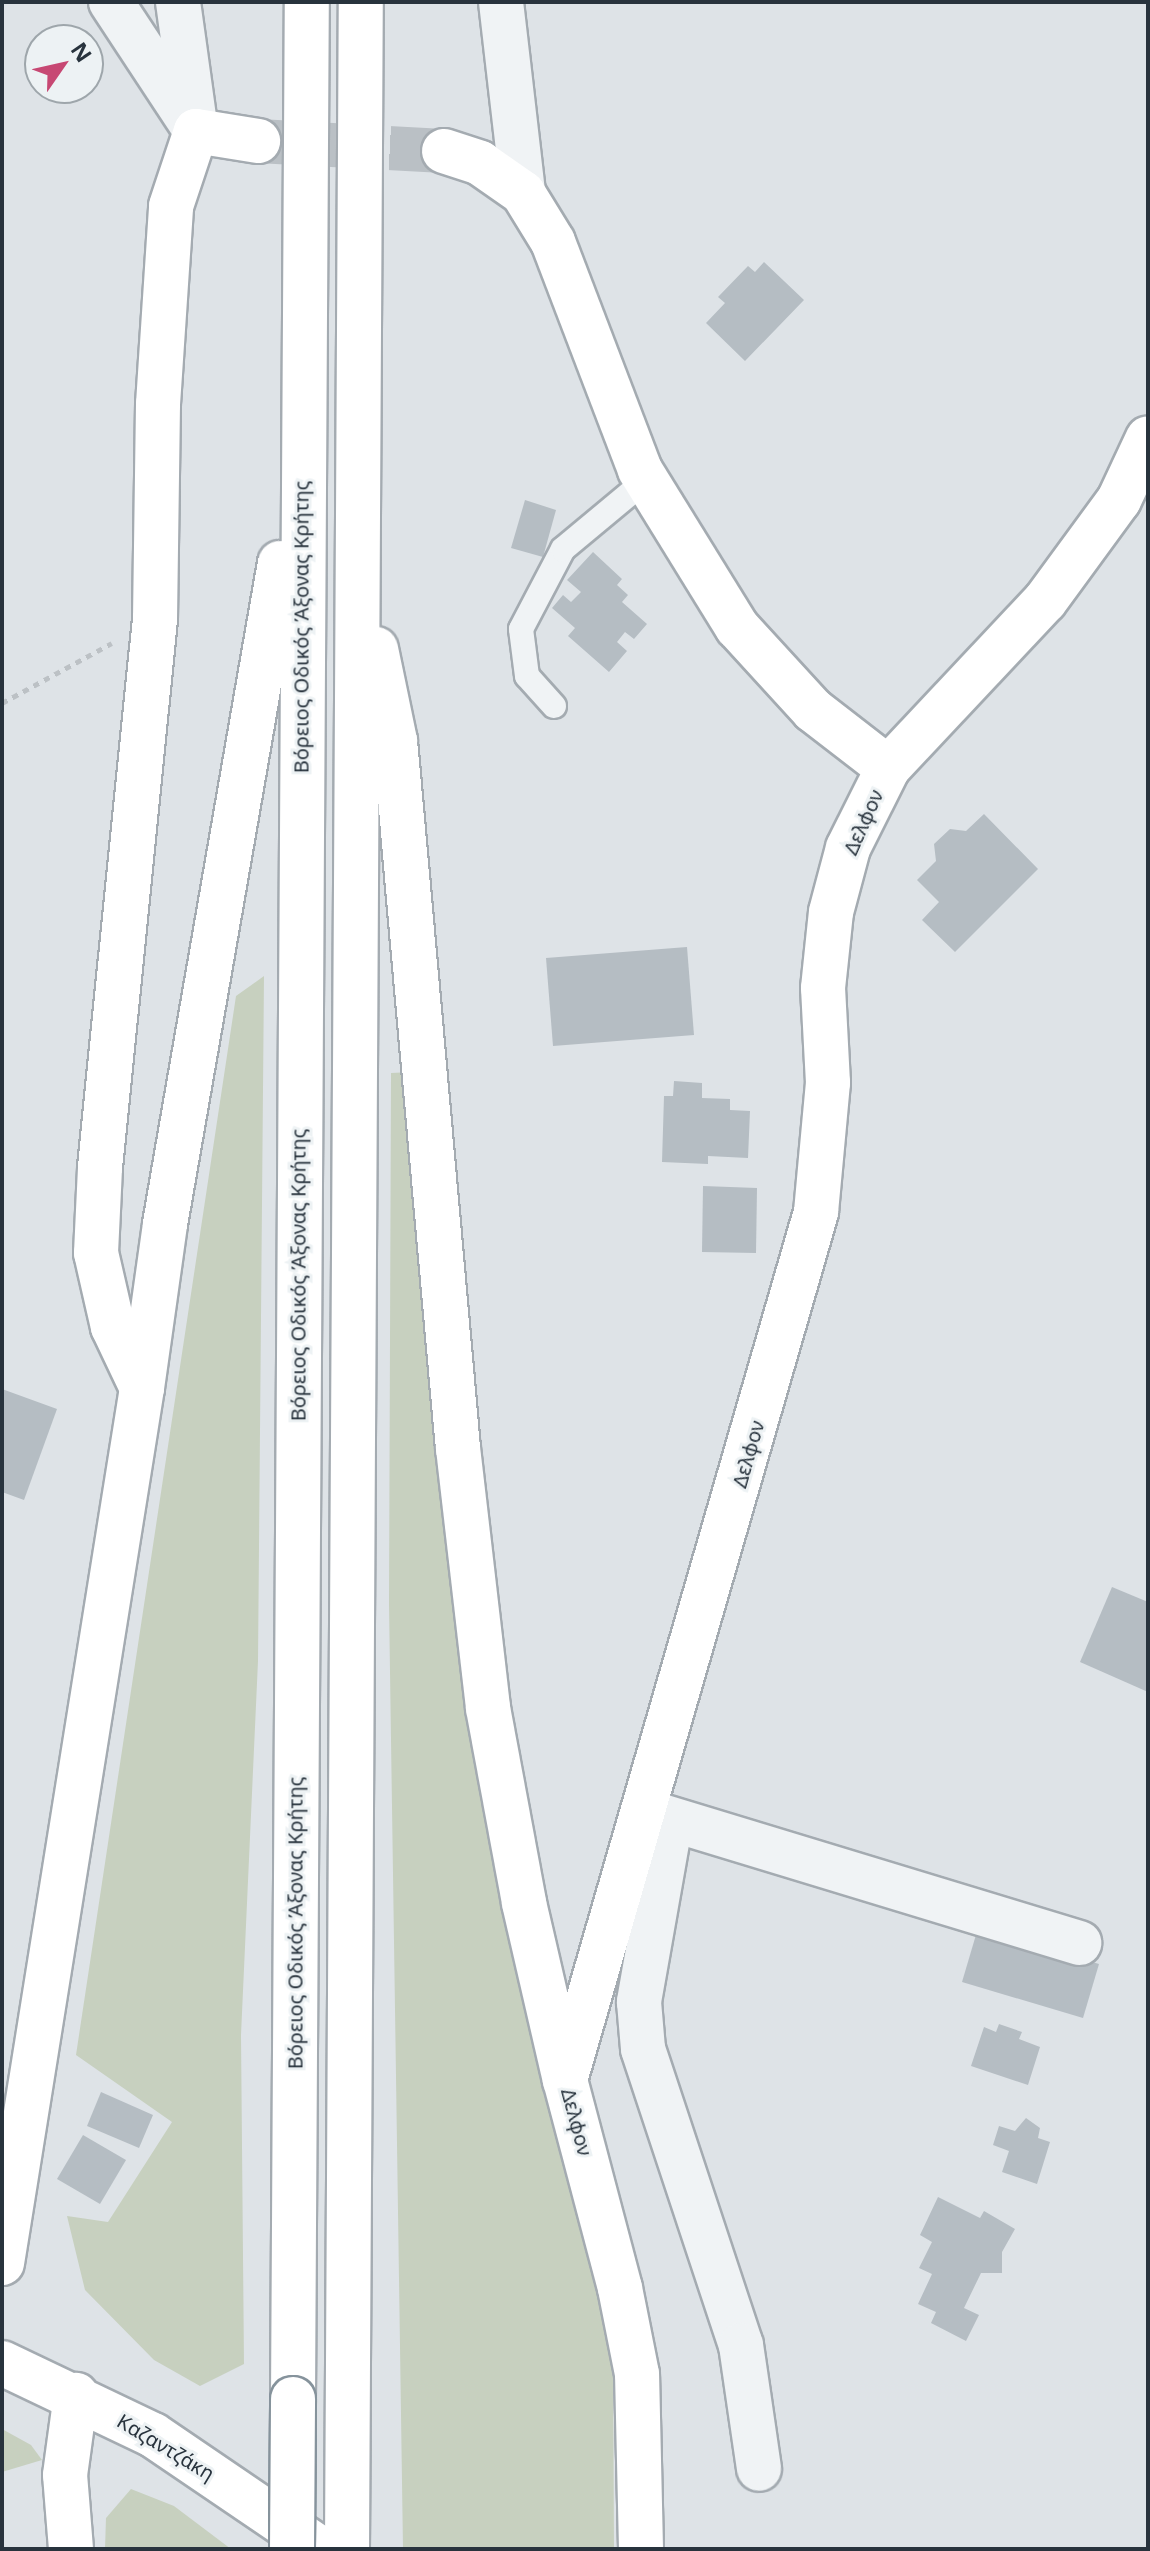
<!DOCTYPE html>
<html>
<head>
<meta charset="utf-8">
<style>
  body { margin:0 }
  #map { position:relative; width:1150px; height:2551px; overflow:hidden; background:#dee3e7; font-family:"Noto Sans",sans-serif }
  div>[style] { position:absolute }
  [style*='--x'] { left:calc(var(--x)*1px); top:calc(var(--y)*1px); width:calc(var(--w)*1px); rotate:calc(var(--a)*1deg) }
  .green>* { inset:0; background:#c7d0bf }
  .building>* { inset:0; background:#b5bdc3 }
  .secondary-tunnel>* { height:44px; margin-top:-22px; transform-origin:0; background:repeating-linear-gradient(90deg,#bac0c5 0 44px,transparent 0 66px) }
  .path>* { height:5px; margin-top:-2.5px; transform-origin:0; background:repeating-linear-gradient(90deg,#bcc1c5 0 6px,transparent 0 12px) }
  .roads { filter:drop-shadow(2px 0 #a4abb1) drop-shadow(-2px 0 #a4abb1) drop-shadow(0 2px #a4abb1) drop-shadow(0 -2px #a4abb1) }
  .service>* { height:24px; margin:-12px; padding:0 12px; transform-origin:12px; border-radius:12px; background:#f0f3f5 }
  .minor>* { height:44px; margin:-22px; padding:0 22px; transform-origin:22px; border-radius:22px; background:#f0f3f5 }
  .tertiary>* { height:44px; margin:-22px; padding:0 22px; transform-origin:22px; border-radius:22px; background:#f0f3f5 }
  .secondary>* { height:44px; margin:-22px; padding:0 22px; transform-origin:22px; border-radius:22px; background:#fff }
  .motorway>* { height:44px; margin:-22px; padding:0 22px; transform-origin:22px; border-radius:22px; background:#fff }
  .bridges { filter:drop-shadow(2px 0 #86939c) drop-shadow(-2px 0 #86939c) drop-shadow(0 2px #86939c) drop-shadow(0 -2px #86939c) }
  .motorway-bridge>* { height:44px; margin:-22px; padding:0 22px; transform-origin:22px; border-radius:22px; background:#fff }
  span { translate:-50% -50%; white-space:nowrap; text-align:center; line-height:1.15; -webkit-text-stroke:6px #edf2f4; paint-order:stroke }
  .street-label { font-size:20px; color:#28333d }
  .frame { position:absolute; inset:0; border:4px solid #28333d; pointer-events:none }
  .north { position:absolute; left:24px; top:24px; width:80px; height:80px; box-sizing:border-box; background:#edf2f4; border:2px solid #9ea6ab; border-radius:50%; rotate:56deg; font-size:22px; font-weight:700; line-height:32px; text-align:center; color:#28333d }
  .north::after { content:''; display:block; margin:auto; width:28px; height:36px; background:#c74873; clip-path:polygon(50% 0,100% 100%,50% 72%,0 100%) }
</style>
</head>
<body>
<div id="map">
  <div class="green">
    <i style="clip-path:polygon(264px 976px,258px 1661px,241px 2035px,244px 2364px,200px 2386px,154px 2360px,85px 2290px,67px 2216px,108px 2222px,172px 2122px,76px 2055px,236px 996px)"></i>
    <i style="clip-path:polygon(412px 1072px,418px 1209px,613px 2348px,614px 2549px,403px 2549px,389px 1604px,391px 1073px)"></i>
    <i style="clip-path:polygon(2px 2429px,31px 2445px,42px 2460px,2px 2472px)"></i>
    <i style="clip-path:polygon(131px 2489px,174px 2506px,231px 2549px,105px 2549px,106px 2518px)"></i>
  </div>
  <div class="building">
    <i style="clip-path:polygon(764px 262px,804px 300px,745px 361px,706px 323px,725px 303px,718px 297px,748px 266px,755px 272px)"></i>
    <i style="clip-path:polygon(525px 500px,556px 510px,543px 557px,511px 548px)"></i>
    <i style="clip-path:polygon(593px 552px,622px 579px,617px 585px,628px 595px,622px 602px,647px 624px,634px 639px,625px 632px,617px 642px,627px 651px,609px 672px,568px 636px,575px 628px,552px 608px,563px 595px,571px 602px,581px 592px,567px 580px)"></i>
    <i style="clip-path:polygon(984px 814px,1038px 869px,955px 952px,922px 920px,939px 902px,917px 880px,936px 861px,934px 844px,950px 829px,966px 831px)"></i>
    <i style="clip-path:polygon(687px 947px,694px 1035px,553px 1046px,546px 958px)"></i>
    <i style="clip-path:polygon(674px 1081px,702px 1083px,702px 1098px,730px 1099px,730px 1110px,750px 1111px,748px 1158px,708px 1156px,708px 1164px,662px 1162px,664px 1096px,673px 1096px)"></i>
    <i style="clip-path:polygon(703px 1186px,757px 1188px,756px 1253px,702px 1252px)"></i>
    <i style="clip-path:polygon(2px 1389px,57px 1409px,24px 1500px,2px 1492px)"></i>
    <i style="clip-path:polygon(1112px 1587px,1148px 1602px,1148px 1692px,1080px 1662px)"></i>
    <i style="clip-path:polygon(978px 1928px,1099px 1964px,1083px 2018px,962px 1982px)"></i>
    <i style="clip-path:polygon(999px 2024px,1022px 2032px,1019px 2039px,1040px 2047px,1028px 2085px,971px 2066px,984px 2027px,996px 2032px)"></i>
    <i style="clip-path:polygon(101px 2092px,153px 2115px,139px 2148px,87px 2126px)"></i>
    <i style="clip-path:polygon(1026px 2118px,1040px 2128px,1038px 2138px,1050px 2142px,1037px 2184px,1002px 2172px,1009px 2151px,993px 2145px,999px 2126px,1015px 2131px)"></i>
    <i style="clip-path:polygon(83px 2135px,126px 2160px,100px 2204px,57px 2179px)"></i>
    <i style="clip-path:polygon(938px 2197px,980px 2218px,984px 2211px,1015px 2229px,1002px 2252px,1002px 2273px,981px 2273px,964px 2308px,979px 2315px,966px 2341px,931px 2323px,936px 2312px,918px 2304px,932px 2274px,919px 2268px,932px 2242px,920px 2235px)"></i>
  </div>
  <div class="secondary-tunnel">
    <i style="--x:258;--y:141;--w:186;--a:3.1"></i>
  </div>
  <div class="path">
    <i style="--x:2;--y:703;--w:125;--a:-28.6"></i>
  </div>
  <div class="roads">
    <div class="service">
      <i style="--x:554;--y:706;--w:40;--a:-132"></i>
      <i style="--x:527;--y:676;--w:47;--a:-97.3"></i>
      <i style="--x:521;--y:629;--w:90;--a:-62.3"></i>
      <i style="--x:563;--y:549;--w:108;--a:-39.7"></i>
    </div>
    <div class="minor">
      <i style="--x:111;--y:2;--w:154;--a:56.6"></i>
      <i style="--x:178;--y:2;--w:117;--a:82.1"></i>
      <i style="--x:645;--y:1811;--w:454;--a:16.9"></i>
      <i style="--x:671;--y:1820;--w:185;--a:100"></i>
      <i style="--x:639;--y:2002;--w:47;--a:85.1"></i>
      <i style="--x:643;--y:2049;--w:312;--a:71.7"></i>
      <i style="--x:741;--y:2345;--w:125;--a:81.7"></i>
    </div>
    <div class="tertiary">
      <i style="--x:501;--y:2;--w:192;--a:83.4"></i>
    </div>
    <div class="secondary">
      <i style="--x:444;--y:151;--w:38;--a:18"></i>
      <i style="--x:480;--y:163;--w:52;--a:34.9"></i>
      <i style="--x:523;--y:193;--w:57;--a:58.5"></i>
      <i style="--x:553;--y:242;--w:244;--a:69.1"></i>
      <i style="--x:640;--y:470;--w:185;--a:58.3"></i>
      <i style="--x:737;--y:627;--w:113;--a:47.5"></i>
      <i style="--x:813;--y:710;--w:95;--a:37.7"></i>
      <i style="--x:2;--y:2263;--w:886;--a:-80.91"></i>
      <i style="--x:142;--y:1388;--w:68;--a:-115.4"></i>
      <i style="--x:113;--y:1327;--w:76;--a:-102.9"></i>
      <i style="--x:96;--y:1253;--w:86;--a:-87.3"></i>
      <i style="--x:100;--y:1167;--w:551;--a:-84.27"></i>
      <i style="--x:155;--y:619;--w:215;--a:-89.2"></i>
      <i style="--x:158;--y:404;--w:198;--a:-86.2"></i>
      <i style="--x:171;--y:206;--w:79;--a:-71.6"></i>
      <i style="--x:196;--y:131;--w:63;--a:9.2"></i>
      <i style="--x:2;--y:2363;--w:167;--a:25.5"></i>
      <i style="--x:153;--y:2435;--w:203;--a:34.2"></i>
      <i style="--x:641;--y:2549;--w:175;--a:-91.3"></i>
      <i style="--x:637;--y:2374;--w:88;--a:-101.2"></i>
      <i style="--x:620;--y:2288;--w:215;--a:-104.8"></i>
      <i style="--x:565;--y:2080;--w:904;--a:-73.87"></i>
      <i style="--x:816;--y:1212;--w:130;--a:-84.7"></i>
      <i style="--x:828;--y:1083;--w:95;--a:-93"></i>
      <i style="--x:823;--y:988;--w:76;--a:-84"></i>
      <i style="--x:831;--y:912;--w:66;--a:-75.1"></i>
      <i style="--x:848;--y:848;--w:89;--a:-63.4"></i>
      <i style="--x:888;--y:768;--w:229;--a:-46.8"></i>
      <i style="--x:1045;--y:601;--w:125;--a:-53.8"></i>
      <i style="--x:1119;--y:500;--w:68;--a:-64.9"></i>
    </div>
    <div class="motorway">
      <i style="--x:376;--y:649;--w:94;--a:78.3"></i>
      <i style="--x:395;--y:741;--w:710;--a:84.91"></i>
      <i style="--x:458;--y:1448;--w:262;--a:83.4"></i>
      <i style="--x:488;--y:1708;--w:198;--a:79.5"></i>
      <i style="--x:524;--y:1903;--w:182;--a:77"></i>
      <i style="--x:142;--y:1388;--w:166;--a:-82"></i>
      <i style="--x:165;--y:1224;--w:671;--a:-80.13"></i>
      <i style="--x:293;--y:2399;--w:2397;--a:-89.67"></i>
      <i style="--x:71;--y:2549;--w:74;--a:-94.6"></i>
      <i style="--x:65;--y:2475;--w:81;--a:-82.2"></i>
      <i style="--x:347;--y:2549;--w:2547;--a:-89.69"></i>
    </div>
  </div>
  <div class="bridges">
    <div class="motorway-bridge">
      <i style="--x:292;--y:2549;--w:150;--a:-89.6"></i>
    </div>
  </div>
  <div class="street-label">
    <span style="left:301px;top:627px;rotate:-90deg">Βόρειος Οδικός Άξονας Κρήτης</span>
    <span style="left:863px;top:822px;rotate:-66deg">Δελφον</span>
    <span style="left:298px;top:1275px;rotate:-90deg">Βόρειος Οδικός Άξονας Κρήτης</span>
    <span style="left:748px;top:1454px;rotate:-74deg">Δελφον</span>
    <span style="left:295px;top:1923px;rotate:-90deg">Βόρειος Οδικός Άξονας Κρήτης</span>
    <span style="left:577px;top:2122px;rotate:75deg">Δελφον</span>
    <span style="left:166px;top:2447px;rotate:31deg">Καζαντζάκη</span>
  </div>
  <div class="frame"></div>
  <div class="north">N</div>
</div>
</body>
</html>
